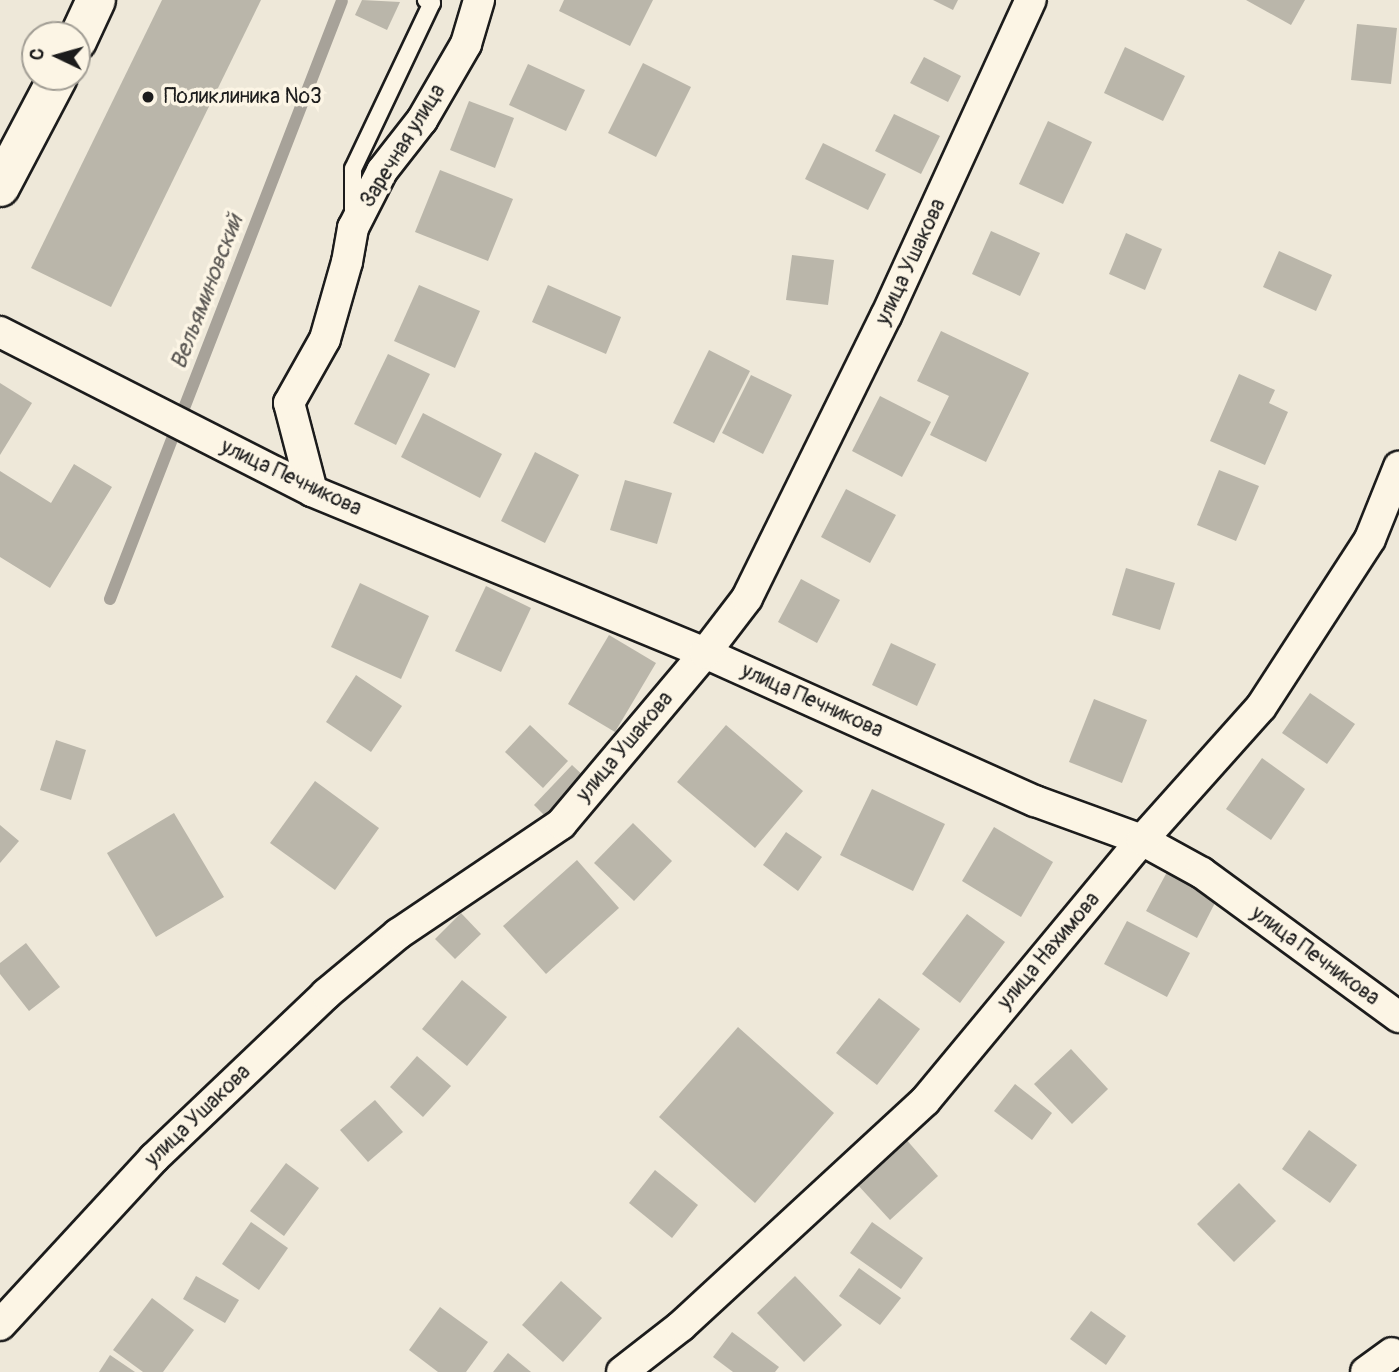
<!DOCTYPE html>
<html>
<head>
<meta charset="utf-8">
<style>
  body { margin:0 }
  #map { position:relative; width:1399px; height:1372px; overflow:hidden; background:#eee8d9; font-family:Pangolin,sans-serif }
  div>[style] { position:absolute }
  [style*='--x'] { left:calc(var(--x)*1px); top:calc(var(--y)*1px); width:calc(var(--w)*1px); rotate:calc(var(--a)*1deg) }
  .stream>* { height:12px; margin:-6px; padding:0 6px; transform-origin:6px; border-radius:6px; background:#a7a299 }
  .building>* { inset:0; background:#bab6aa }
  .roads { filter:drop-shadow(2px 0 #1c1c1c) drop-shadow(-2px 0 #1c1c1c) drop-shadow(0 2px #1c1c1c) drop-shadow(0 -2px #1c1c1c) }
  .service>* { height:16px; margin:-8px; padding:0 8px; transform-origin:8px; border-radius:8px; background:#fcf5e5 }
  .minor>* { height:30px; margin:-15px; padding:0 15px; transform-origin:15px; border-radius:15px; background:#fcf5e5 }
  .trunk>* { height:38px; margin:-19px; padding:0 19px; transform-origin:19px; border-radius:19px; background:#fcf5e5 }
  .dots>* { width:19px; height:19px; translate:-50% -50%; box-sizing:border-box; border:4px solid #fcf5e5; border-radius:50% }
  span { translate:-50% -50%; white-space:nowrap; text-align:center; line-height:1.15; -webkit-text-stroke:7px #fcf5e5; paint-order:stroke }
  .poi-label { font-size:21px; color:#1c1c1c }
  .left { translate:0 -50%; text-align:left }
  .street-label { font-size:21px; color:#1c1c1c }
  .water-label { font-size:23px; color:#5b5854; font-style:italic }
  .north { position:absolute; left:21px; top:21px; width:70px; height:70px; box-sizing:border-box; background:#fcf5e5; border:2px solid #a29e95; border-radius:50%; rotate:275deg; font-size:19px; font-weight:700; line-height:28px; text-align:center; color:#1c1c1c }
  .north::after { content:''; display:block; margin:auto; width:24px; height:32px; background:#1c1c1c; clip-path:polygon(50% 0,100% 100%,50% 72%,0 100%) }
</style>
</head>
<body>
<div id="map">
  <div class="stream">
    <i style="--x:110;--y:599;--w:641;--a:-68.8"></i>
  </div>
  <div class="building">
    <i style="clip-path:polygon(162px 0,261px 0,111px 307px,31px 268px)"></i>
    <i style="clip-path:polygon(362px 0,400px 2px,387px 30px,355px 15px)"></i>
    <i style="clip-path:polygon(564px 0,653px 0,630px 46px,559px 11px)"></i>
    <i style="clip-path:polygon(933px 0,958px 0,953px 10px)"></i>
    <i style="clip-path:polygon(1246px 0,1305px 0,1291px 25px)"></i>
    <i style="clip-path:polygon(1357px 24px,1397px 28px,1391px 84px,1351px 80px)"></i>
    <i style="clip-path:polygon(1125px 47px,1185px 76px,1163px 121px,1104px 93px)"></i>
    <i style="clip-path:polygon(924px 57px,961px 76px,948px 102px,910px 83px)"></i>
    <i style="clip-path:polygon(643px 63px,691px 87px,656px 157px,608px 133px)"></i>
    <i style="clip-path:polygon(528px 64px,585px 90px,566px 131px,509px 105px)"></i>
    <i style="clip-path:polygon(469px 101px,514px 118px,495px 168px,450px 150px)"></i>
    <i style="clip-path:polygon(894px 114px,940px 136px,921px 174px,875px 151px)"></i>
    <i style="clip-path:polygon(1048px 121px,1092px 142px,1063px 204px,1019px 184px)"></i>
    <i style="clip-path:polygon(823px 143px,886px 174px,868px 210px,805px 179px)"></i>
    <i style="clip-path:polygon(440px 170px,513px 199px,488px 261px,415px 232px)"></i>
    <i style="clip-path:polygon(991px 231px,1040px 253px,1020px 296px,972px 274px)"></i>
    <i style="clip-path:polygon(1126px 233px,1162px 249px,1145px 290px,1109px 274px)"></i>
    <i style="clip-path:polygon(1279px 251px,1332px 275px,1316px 311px,1263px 287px)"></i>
    <i style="clip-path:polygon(792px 255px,834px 260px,828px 305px,786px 300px)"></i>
    <i style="clip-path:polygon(419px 285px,480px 311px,455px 368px,394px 341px)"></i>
    <i style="clip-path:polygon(548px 285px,621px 317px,606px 354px,532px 322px)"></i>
    <i style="clip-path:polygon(941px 331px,1029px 373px,986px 462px,930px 435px,949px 396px,917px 381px)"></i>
    <i style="clip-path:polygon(709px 350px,750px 371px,714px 443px,673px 423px)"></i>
    <i style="clip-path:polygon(388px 354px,430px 374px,396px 445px,354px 424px)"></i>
    <i style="clip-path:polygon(1239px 374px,1275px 390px,1269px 403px,1288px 412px,1265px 465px,1210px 441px)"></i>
    <i style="clip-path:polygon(751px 375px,792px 395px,763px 454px,722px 433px)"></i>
    <i style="clip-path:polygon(0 383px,32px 403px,0 455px)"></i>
    <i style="clip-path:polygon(880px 396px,931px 422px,902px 477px,852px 451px)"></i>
    <i style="clip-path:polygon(423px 413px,502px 454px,480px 498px,401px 457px)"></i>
    <i style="clip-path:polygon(535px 452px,579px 475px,545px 543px,501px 521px)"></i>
    <i style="clip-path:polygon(74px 464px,112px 487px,50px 588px,0 557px,0 471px,51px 503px)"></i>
    <i style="clip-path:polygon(1219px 470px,1259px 486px,1236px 541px,1197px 525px)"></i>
    <i style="clip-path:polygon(625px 480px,672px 493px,657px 544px,610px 530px)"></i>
    <i style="clip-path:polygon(846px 489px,896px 515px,870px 563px,821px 537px)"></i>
    <i style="clip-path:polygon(1126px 568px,1175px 583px,1160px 630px,1112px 615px)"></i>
    <i style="clip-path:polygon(801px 579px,840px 600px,817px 643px,778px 622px)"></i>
    <i style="clip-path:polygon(360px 583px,429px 616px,401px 679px,331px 647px)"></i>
    <i style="clip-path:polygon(486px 586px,531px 608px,501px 672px,455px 651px)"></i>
    <i style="clip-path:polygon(609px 635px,656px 663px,615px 732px,568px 704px)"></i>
    <i style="clip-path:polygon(891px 643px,936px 664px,917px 706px,872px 685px)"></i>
    <i style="clip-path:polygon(356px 675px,402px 706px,371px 752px,326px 722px)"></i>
    <i style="clip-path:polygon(1310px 693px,1355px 724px,1327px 764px,1282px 733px)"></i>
    <i style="clip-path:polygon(1094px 699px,1147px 720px,1122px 783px,1069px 762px)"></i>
    <i style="clip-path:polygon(530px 725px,568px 761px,543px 788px,505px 752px)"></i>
    <i style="clip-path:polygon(726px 725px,803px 791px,755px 848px,677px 782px)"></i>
    <i style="clip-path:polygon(56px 740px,86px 750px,71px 800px,40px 790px)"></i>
    <i style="clip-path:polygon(1262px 758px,1305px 789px,1271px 840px,1226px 809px)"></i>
    <i style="clip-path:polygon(572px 765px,588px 780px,550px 821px,534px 805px)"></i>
    <i style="clip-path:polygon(315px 781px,379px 828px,335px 890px,270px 843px)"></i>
    <i style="clip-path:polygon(872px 789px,945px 824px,913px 891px,840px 855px)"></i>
    <i style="clip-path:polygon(174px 813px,224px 897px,156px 937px,107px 853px)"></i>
    <i style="clip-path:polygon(633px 823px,672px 861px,634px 901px,594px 863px)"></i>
    <i style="clip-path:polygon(0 825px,19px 841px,0 863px)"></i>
    <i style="clip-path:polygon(994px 827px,1053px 862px,1021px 917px,962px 881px)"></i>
    <i style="clip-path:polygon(786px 832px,822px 857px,798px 891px,763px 865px)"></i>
    <i style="clip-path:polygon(577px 860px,619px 908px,546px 974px,503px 926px)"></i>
    <i style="clip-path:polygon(1167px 872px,1217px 899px,1197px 938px,1146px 911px)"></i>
    <i style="clip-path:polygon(461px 913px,481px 934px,455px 959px,435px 939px)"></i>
    <i style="clip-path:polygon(967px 914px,1005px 942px,960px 1003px,922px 974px)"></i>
    <i style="clip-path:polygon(1127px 921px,1190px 953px,1167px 997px,1104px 964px)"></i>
    <i style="clip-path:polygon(26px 943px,60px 987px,29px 1011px,0 974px,0 963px)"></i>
    <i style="clip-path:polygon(462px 980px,507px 1017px,467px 1066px,422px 1029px)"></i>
    <i style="clip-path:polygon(879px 998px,920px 1029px,877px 1085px,836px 1053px)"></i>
    <i style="clip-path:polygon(738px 1027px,834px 1113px,755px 1203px,659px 1117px)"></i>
    <i style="clip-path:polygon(1071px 1049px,1108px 1089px,1072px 1124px,1034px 1084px)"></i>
    <i style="clip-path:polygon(417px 1056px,451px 1086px,423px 1117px,390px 1087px)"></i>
    <i style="clip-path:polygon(1015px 1084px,1052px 1113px,1032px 1140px,994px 1111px)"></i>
    <i style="clip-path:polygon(375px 1100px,403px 1132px,368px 1162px,340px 1130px)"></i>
    <i style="clip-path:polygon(1309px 1130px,1357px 1165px,1330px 1203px,1282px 1169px)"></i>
    <i style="clip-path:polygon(905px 1138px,938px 1176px,890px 1220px,856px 1183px)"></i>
    <i style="clip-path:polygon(286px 1163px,319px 1188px,284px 1236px,250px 1211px)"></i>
    <i style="clip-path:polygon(655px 1170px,698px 1205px,672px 1238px,629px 1203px)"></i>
    <i style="clip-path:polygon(1239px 1183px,1276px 1221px,1234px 1262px,1197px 1224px)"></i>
    <i style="clip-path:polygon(251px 1222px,288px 1248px,259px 1290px,222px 1264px)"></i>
    <i style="clip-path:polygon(872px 1222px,923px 1258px,901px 1289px,850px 1253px)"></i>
    <i style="clip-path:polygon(859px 1268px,901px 1298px,880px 1325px,839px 1296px)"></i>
    <i style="clip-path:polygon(196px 1276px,239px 1300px,225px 1323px,183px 1299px)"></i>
    <i style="clip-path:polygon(795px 1276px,842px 1325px,804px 1362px,757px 1313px)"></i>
    <i style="clip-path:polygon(561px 1281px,602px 1318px,563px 1362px,522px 1325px)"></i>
    <i style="clip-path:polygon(152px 1298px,194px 1330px,163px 1372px,143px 1372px,113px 1350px)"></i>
    <i style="clip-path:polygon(440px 1307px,488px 1342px,466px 1372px,438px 1372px,409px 1350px)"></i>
    <i style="clip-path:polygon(1091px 1311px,1126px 1336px,1106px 1365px,1070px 1339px)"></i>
    <i style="clip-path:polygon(732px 1332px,779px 1367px,775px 1372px,733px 1372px,713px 1357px)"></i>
    <i style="clip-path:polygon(508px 1353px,531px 1372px,493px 1372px)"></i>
    <i style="clip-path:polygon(110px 1355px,135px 1372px,99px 1372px)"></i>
  </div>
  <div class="roads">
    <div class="service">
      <i style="--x:353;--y:215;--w:46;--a:-90"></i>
      <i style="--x:353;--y:169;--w:184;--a:-64.6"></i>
      <i style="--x:432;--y:3;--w:7;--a:-153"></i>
    </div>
    <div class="minor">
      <i style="--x:0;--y:332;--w:350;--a:27"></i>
      <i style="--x:312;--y:491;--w:425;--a:22.4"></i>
      <i style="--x:705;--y:653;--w:362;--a:24.2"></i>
      <i style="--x:1035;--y:801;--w:114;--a:20"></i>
      <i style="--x:1142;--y:840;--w:68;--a:28.8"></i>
      <i style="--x:1202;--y:873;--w:244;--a:36.2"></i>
      <i style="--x:312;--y:491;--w:91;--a:-104.6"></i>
      <i style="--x:289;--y:403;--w:73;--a:-60.6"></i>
      <i style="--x:325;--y:339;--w:80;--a:-74.1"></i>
      <i style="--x:347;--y:262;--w:35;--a:-80"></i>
      <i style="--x:353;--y:228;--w:64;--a:-63"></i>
      <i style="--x:382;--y:171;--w:65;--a:-51.9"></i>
      <i style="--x:422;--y:120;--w:88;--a:-59.9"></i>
      <i style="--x:466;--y:44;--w:46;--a:-73.5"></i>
      <i style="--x:0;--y:1325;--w:227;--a:-47.3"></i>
      <i style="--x:154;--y:1158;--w:238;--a:-43.6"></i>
      <i style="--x:326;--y:994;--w:94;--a:-39.8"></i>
      <i style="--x:398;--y:934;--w:197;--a:-34"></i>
      <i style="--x:561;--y:824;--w:224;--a:-49.9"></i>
      <i style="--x:705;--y:653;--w:69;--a:-52.6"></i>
      <i style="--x:747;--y:598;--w:314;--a:-63.8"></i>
      <i style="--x:886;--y:316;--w:348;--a:-65.4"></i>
      <i style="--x:622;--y:1372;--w:75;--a:-37.9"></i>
      <i style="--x:681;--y:1326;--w:332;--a:-42.7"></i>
      <i style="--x:925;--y:1101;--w:339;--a:-50.3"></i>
      <i style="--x:1142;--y:840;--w:178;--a:-48.2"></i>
      <i style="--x:1261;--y:707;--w:200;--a:-57"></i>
      <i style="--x:1370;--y:539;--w:78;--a:-68.1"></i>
      <i style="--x:1366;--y:1372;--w:32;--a:-36"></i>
    </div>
    <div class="trunk">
      <i style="--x:77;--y:41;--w:45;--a:-65.1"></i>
      <i style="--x:0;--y:187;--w:124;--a:-62.2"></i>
    </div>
  </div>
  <div class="dots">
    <i style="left:148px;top:97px;background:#1c1c1c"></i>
  </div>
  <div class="poi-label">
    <span class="left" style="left:164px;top:97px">Поликлиника №3</span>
  </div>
  <div class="street-label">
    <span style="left:403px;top:146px;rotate:-58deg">Заречная улица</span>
    <span style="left:911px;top:262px;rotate:-65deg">улица Ушакова</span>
    <span style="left:291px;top:478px;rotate:25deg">улица Печникова</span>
    <span style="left:812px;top:701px;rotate:24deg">улица Печникова</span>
    <span style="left:625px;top:747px;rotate:-50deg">улица Ушакова</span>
    <span style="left:1049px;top:951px;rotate:-50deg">улица Нахимова</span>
    <span style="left:1315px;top:956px;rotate:36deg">улица Печникова</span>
    <span style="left:198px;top:1116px;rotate:-44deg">улица Ушакова</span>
  </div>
  <div class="water-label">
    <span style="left:207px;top:292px;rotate:-69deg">Вельяминовский</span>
  </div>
  <div class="north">С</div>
</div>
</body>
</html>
